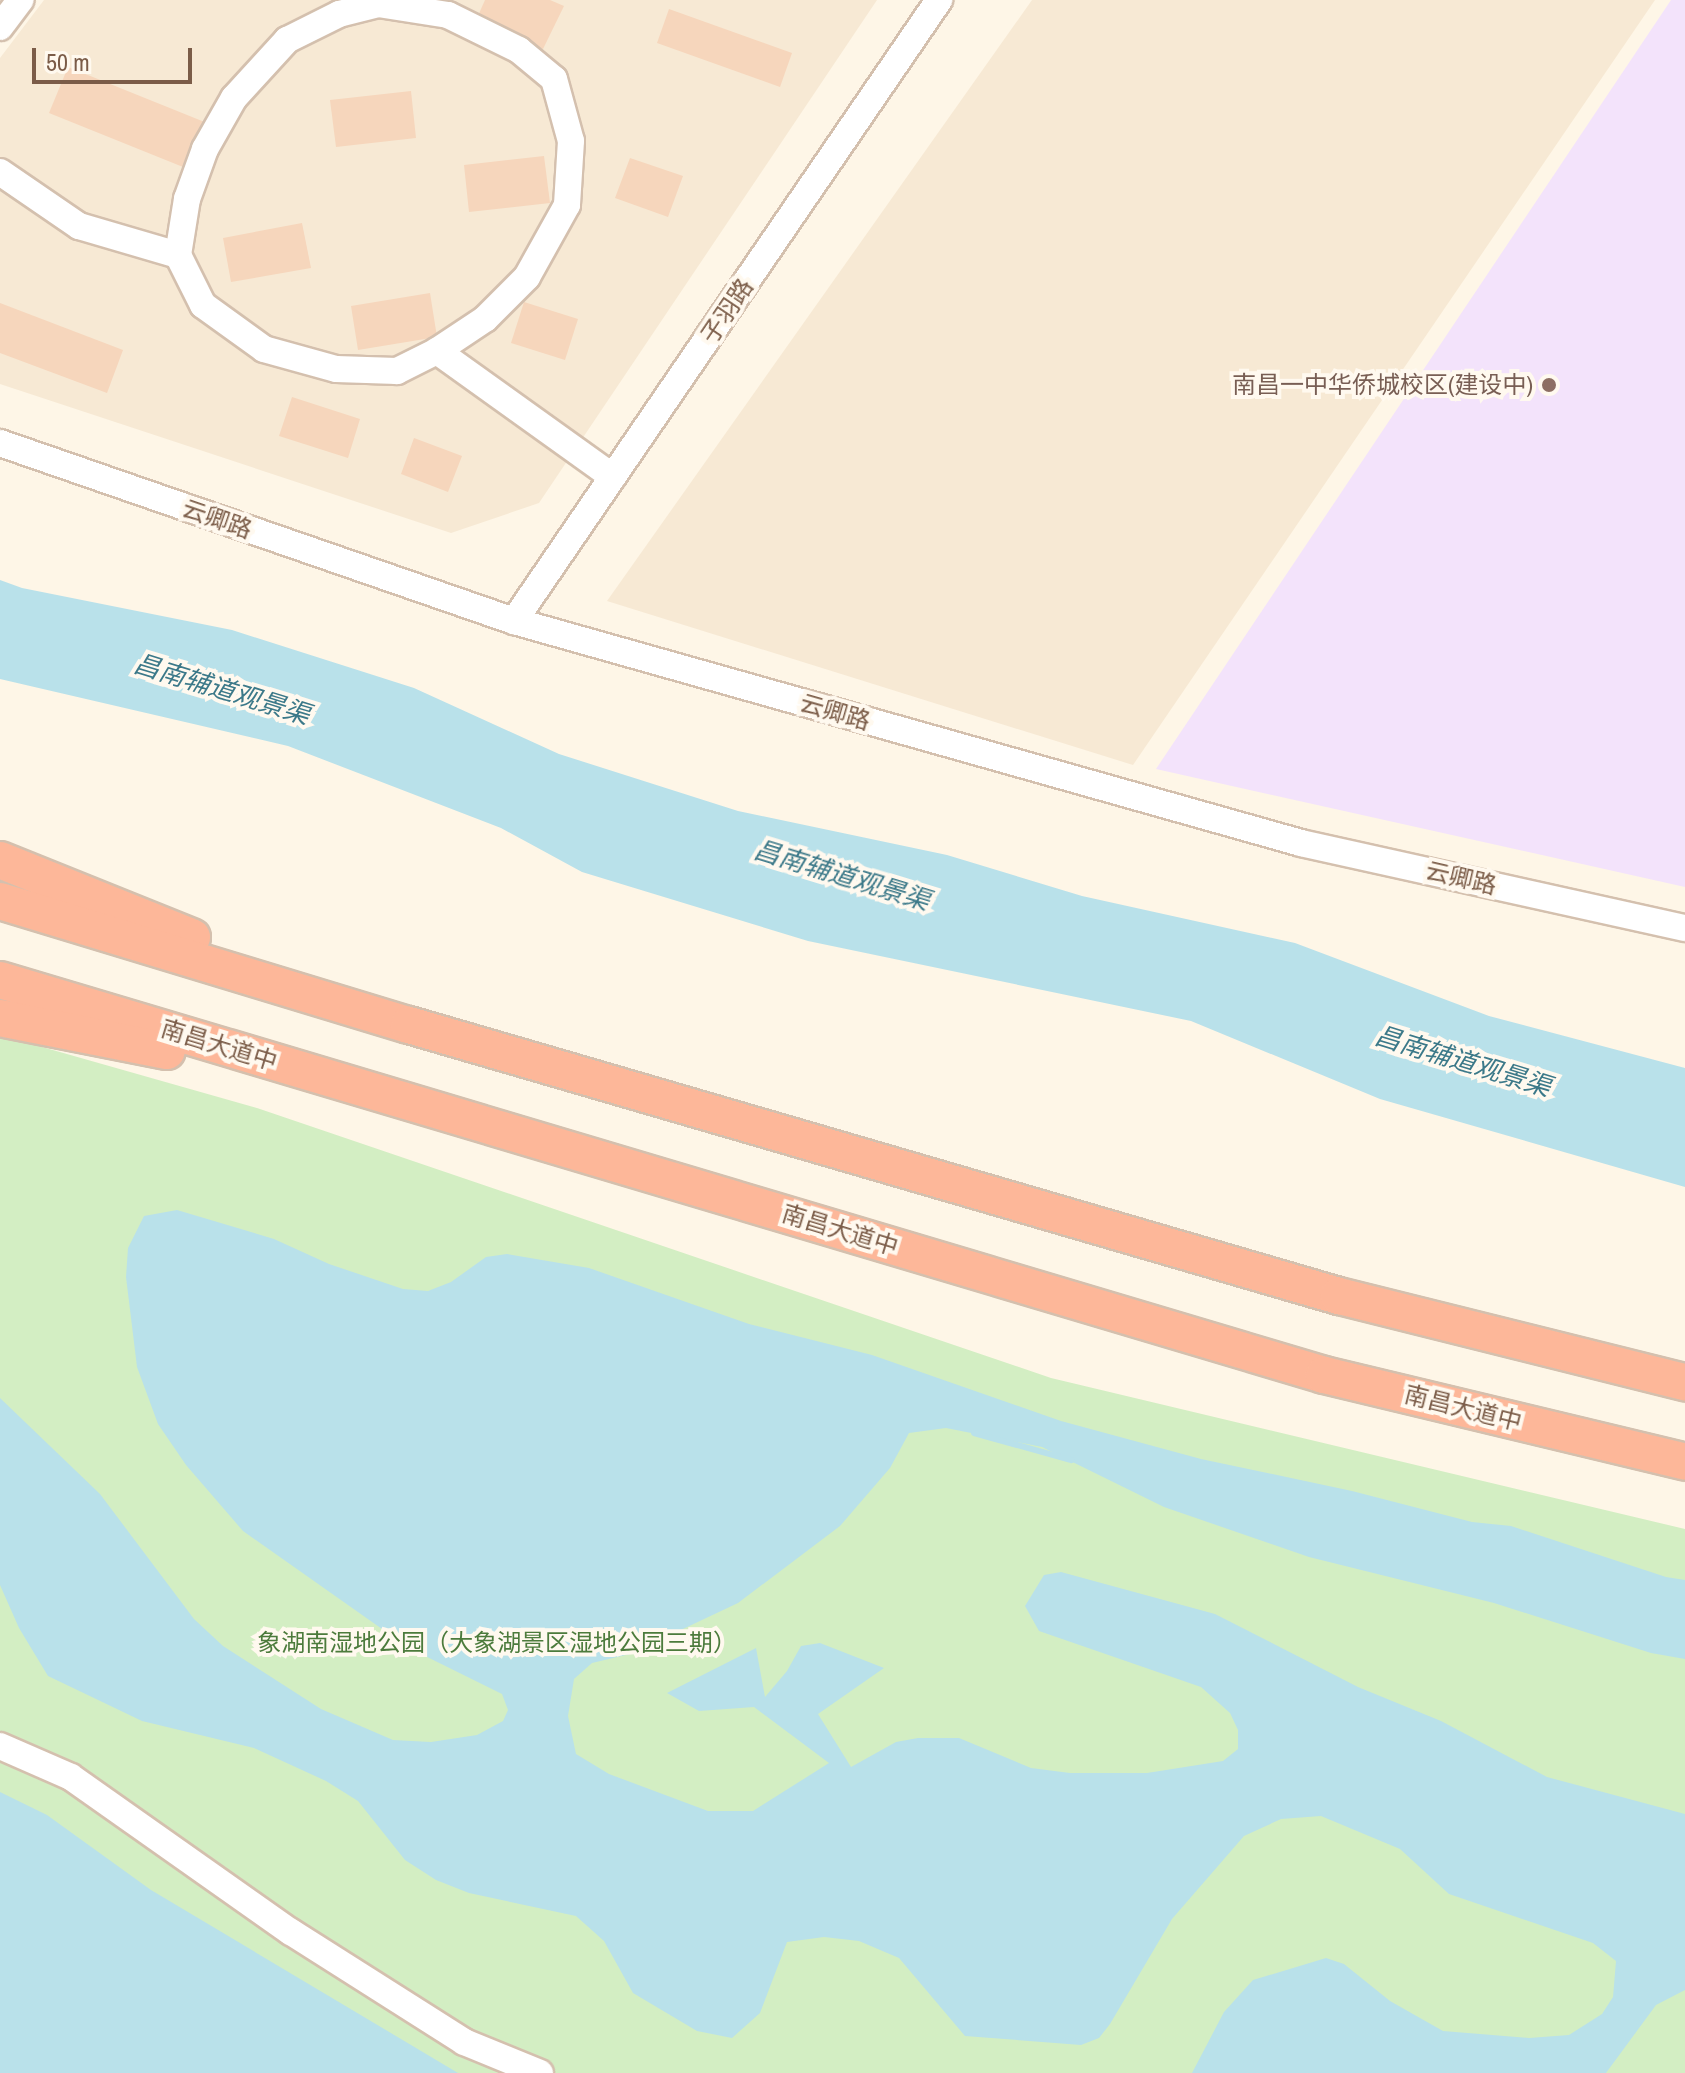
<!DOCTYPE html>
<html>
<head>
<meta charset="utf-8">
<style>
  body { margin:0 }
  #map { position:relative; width:1685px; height:2073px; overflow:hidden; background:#fef6e7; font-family:"Archivo Narrow","Noto Sans SC",sans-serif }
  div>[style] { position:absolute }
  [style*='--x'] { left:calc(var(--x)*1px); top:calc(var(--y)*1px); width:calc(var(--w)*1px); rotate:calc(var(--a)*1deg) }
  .residential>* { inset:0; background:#f7e9d4 }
  .education>* { inset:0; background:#f3e3fb }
  .green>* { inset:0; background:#d3eec3 }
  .water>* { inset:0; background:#b9e1ea }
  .stream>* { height:6px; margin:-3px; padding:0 3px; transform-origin:3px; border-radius:3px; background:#b9e1ea }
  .building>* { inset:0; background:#f6d6bc }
  .roads { filter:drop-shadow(2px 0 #d4c0ae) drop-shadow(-2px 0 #d4c0ae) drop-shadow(0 2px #d4c0ae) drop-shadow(0 -2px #d4c0ae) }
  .minor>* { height:26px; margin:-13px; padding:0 13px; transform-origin:13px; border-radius:13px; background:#fff }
  .highway>* { height:36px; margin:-18px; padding:0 18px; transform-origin:18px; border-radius:18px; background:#fdb799 }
  .dots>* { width:22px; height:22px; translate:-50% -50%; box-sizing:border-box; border:4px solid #fff9ef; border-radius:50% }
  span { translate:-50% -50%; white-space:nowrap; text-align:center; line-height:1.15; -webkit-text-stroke:8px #fff9ef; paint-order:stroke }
  .street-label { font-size:24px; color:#7b5c48 }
  .education-label { font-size:24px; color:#785e54 }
  .right { translate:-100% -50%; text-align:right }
  .park-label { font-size:24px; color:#4c7b3c }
  .water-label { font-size:26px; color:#3c7989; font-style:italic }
  .scale { position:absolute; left:32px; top:48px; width:160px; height:36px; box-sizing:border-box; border:4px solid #7b5c48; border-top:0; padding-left:10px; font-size:24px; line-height:28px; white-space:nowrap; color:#7b5c48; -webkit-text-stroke:6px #fff9ef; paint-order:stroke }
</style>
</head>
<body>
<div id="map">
  <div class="residential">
    <i style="clip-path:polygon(44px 0,877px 0,539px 503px,451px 533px,0 384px,0 58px)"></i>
    <i style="clip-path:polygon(1032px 0,1655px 0,1133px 765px,607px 601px)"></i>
  </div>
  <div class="education">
    <i style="clip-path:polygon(1671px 0,1685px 0,1685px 887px,1156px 769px)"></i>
  </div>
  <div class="green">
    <i style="clip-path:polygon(0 1035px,257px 1108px,1051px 1378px,1685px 1529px,1685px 2073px,396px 2073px,0 1823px)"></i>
  </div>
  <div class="water">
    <i style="clip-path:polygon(0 580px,22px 588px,232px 630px,414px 688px,559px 754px,738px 811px,947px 855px,1082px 896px,1295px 943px,1489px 1016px,1685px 1068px,1685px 1187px,1380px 1099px,1191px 1021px,808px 941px,582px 872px,501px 828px,288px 746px,0 679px)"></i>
    <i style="clip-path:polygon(177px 1210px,274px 1239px,329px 1264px,403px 1289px,428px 1291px,451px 1282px,486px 1257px,507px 1254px,589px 1268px,749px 1324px,872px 1355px,1061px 1421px,1201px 1459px,1352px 1491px,1472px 1522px,1511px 1526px,1666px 1577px,1685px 1580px,1685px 1659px,1651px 1653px,1494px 1603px,1309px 1557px,1164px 1507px,1042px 1447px,946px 1428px,909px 1433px,890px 1468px,840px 1526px,738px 1603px,630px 1654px,592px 1663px,574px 1679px,568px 1716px,576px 1754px,609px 1774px,708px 1811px,753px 1811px,829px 1763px,754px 1707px,699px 1711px,667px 1693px,756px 1648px,765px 1697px,787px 1671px,801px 1646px,820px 1643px,884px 1668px,818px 1714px,851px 1767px,896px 1742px,918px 1738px,959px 1738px,1031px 1768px,1070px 1773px,1147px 1773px,1223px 1761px,1238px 1749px,1238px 1730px,1230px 1713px,1201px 1687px,1039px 1631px,1025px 1606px,1044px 1575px,1061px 1572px,1215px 1614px,1358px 1687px,1441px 1721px,1547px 1777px,1685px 1814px,1685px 1990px,1656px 2005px,1606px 2073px,1192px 2073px,1224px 2012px,1253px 1980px,1326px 1958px,1344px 1964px,1390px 2001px,1443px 2031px,1529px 2038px,1569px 2035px,1602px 2014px,1613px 1997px,1616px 1961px,1593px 1943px,1449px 1894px,1400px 1849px,1321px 1816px,1281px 1819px,1244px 1836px,1172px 1919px,1110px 2024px,1099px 2038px,1081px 2045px,965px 2036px,899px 1958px,859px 1941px,824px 1937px,787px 1942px,760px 2013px,732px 2038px,697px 2031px,633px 1993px,604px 1941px,576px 1916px,469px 1893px,436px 1880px,405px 1860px,358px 1801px,326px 1781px,254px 1748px,142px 1721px,48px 1676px,19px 1628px,0 1585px,0 1398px,100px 1494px,194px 1619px,223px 1646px,321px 1709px,393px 1740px,431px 1742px,477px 1735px,503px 1721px,508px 1710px,502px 1694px,409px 1648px,243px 1531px,186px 1465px,158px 1424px,137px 1367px,126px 1277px,128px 1248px,144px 1216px)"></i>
    <i style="clip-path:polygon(0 1792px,47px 1815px,151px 1890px,458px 2073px,0 2073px)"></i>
  </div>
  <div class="stream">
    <i style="--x:974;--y:1433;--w:101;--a:15.6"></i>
  </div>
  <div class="building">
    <i style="clip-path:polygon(485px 0,550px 0,564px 6px,543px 49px,477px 18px)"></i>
    <i style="clip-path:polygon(669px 9px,792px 53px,780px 87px,657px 43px)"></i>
    <i style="clip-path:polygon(68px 67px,207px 123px,188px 169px,49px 113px)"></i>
    <i style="clip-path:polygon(411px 91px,416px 138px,336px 147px,330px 100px)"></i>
    <i style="clip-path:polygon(544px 156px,550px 203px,469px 212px,464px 165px)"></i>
    <i style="clip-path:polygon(630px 158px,683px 176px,668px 217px,615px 198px)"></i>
    <i style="clip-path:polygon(302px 223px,311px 268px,231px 282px,223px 238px)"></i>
    <i style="clip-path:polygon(430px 293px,437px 337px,358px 350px,351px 306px)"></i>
    <i style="clip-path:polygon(524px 302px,578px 319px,565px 360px,511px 343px)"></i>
    <i style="clip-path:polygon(0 303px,123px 350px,107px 393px,0 353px)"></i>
    <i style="clip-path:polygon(292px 397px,360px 419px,348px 458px,279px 436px)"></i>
    <i style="clip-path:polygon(414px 438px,462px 456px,448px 492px,401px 474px)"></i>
  </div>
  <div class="roads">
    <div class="minor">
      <i style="--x:378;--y:4;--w:71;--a:8.9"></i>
      <i style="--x:448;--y:15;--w:79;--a:26.2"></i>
      <i style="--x:519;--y:50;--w:45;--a:39.6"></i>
      <i style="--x:554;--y:79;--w:64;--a:74.7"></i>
      <i style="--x:571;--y:141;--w:64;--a:93.6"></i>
      <i style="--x:567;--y:205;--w:82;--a:119.1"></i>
      <i style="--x:527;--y:277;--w:59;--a:135"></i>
      <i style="--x:485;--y:319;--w:58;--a:146.3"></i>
      <i style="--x:437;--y:351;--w:45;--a:153.4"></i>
      <i style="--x:397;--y:371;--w:61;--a:-178.1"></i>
      <i style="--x:336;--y:369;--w:75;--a:-164.5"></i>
      <i style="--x:264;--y:349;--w:75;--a:-144.2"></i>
      <i style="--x:203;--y:305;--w:56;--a:-116.6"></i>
      <i style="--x:178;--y:255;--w:57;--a:-80.9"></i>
      <i style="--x:187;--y:199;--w:53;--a:-70.2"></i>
      <i style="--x:205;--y:149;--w:59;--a:-60.4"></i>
      <i style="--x:234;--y:98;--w:79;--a:-47.6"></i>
      <i style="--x:287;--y:40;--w:58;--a:-26.6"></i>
      <i style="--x:339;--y:14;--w:40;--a:-14.4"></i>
      <i style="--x:0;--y:27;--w:34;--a:-53"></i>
      <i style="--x:0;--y:172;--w:96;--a:34.4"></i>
      <i style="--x:79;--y:226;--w:103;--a:16.3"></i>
      <i style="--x:437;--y:351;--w:216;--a:35.6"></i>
      <i style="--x:0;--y:443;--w:544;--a:19.1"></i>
      <i style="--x:514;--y:621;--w:818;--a:15.75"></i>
      <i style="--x:1301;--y:843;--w:393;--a:12.5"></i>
      <i style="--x:514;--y:621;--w:753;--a:-55.61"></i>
      <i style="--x:0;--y:1746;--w:77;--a:23.6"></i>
      <i style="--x:71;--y:1777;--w:269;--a:35.2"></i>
      <i style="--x:291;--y:1932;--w:205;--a:32.4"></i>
      <i style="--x:464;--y:2042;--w:82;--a:22.2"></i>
    </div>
    <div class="highway">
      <i style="--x:0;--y:860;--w:207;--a:21.9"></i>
      <i style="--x:0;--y:901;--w:427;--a:16.9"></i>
      <i style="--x:409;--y:1025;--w:969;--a:16.25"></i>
      <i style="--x:1339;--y:1296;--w:357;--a:14"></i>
      <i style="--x:0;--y:980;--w:1382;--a:16.61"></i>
      <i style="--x:1324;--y:1375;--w:371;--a:13.5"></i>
      <i style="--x:0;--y:1018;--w:170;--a:11.2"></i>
    </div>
  </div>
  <div class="dots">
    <i style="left:1549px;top:385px;background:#8d6e63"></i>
  </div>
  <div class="street-label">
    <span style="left:727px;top:311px;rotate:-56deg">子羽路</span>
    <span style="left:217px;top:519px;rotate:19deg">云卿路</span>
    <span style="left:835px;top:712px;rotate:16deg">云卿路</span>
    <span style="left:1461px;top:878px;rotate:13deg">云卿路</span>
    <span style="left:219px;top:1045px;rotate:17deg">南昌大道中</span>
    <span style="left:840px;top:1230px;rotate:17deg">南昌大道中</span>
    <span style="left:1463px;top:1408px;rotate:14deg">南昌大道中</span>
  </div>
  <div class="education-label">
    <span class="right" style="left:1533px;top:385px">南昌一中华侨城校区(建设中)</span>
  </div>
  <div class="park-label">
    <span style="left:497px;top:1643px">象湖南湿地公园（大象湖景区湿地公园三期）</span>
  </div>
  <div class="water-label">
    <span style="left:222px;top:689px;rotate:17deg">昌南辅道观景渠</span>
    <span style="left:842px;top:875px;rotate:17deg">昌南辅道观景渠</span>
    <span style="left:1463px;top:1061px;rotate:17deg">昌南辅道观景渠</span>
  </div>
  <div class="scale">50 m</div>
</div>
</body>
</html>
